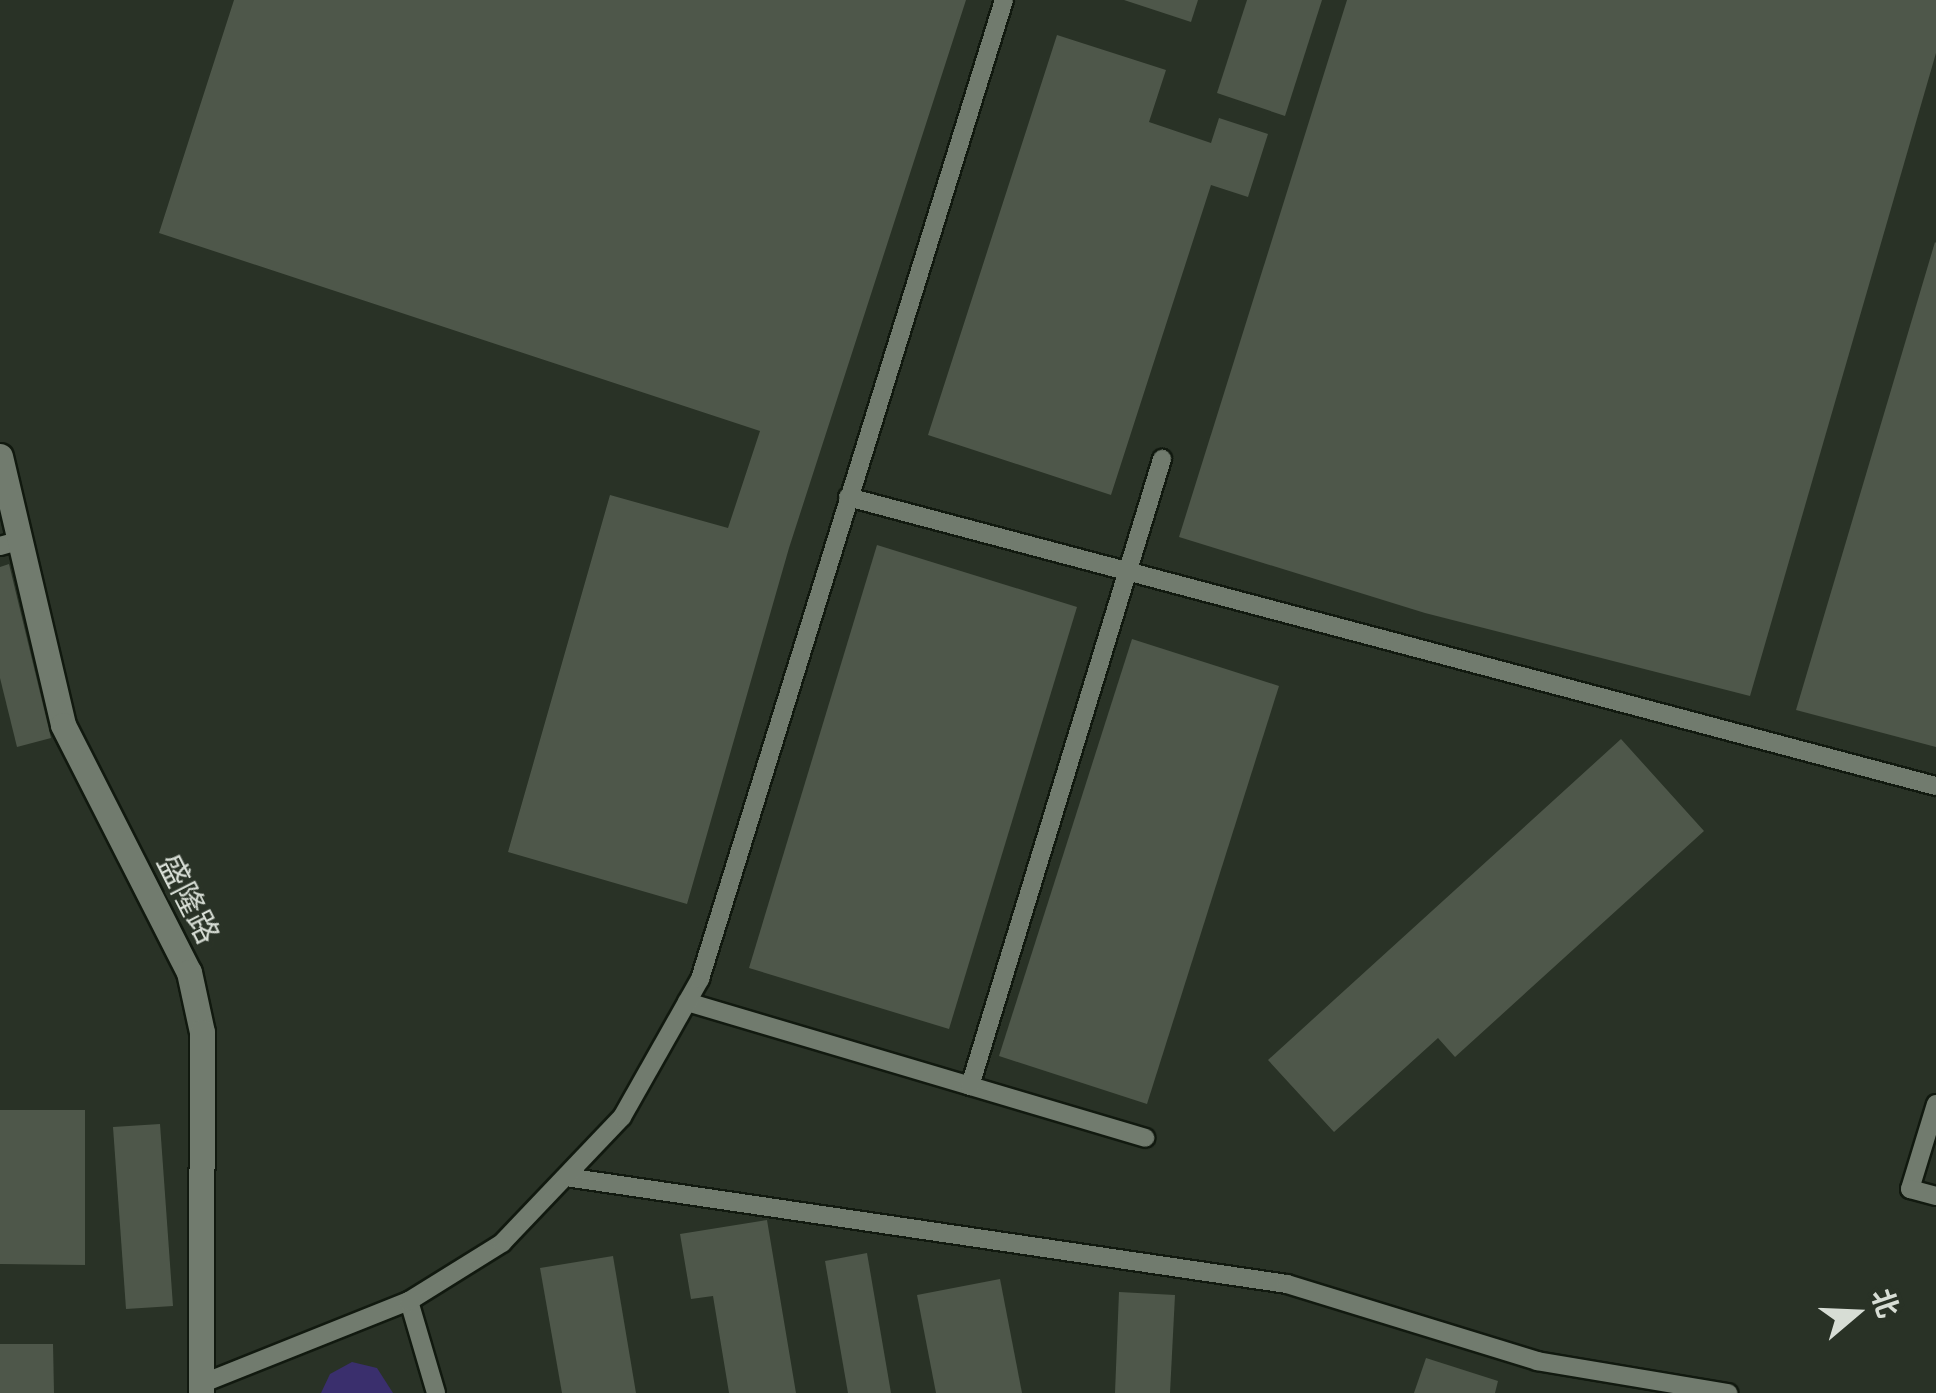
<!DOCTYPE html>
<html>
<head>
<meta charset="utf-8">
<style>
  body { margin:0 }
  #map { position:relative; width:1936px; height:1393px; overflow:hidden; background:#293226; font-family:Poppins,"Noto Sans SC",sans-serif }
  div>[style] { position:absolute }
  [style*='--x'] { left:calc(var(--x)*1px); top:calc(var(--y)*1px); width:calc(var(--w)*1px); rotate:calc(var(--a)*1deg) }
  .green>* { inset:0; background:#3a2f6d }
  .building>* { inset:0; background:#4e574a }
  .roads { filter:drop-shadow(2px 0 #11190f) drop-shadow(-2px 0 #11190f) drop-shadow(0 2px #11190f) drop-shadow(0 -2px #11190f) }
  .lane>* { height:18px; margin:-9px; padding:0 9px; transform-origin:9px; border-radius:9px; background:#717b6e }
  .street>* { height:25px; margin:-12.5px; padding:0 12.5px; transform-origin:12.5px; border-radius:12.5px; background:#717b6e }
  span { translate:-50% -50%; white-space:nowrap; text-align:center; line-height:1.15; -webkit-text-stroke:8px #293226; paint-order:stroke }
  .street-label { font-size:32px; color:#d7ddd5 }
  .north { position:absolute; left:1806px; top:1263px; width:100px; height:100px; -webkit-text-stroke:8px #293226; paint-order:stroke; rotate:71deg; font-size:28px; font-weight:700; line-height:40px; text-align:center; color:#d7ddd5 }
  .north::after { content:''; display:block; margin:auto; width:35px; height:45px; background:#d7ddd5; clip-path:polygon(50% 0,100% 100%,50% 72%,0 100%) }
</style>
</head>
<body>
<div id="map">
  <div class="green">
    <i style="clip-path:polygon(352px 1362px,377px 1368px,393px 1393px,321px 1393px,330px 1374px)"></i>
  </div>
  <div class="building">
    <i style="clip-path:polygon(234px 0,966px 0,789px 548px,687px 904px,508px 852px,610px 495px,728px 528px,760px 431px,159px 233px)"></i>
    <i style="clip-path:polygon(1124px 0,1198px 0,1191px 22px)"></i>
    <i style="clip-path:polygon(1247px 0,1322px 0,1285px 116px,1217px 93px)"></i>
    <i style="clip-path:polygon(1347px 0,1936px 0,1936px 53px,1750px 696px,1425px 613px,1179px 537px)"></i>
    <i style="clip-path:polygon(1057px 35px,1166px 70px,1149px 122px,1211px 143px,1219px 118px,1268px 134px,1248px 197px,1211px 185px,1111px 495px,928px 435px)"></i>
    <i style="clip-path:polygon(1935px 242px,1936px 243px,1936px 747px,1796px 710px)"></i>
    <i style="clip-path:polygon(877px 545px,1077px 607px,949px 1029px,749px 968px)"></i>
    <i style="clip-path:polygon(9px 564px,51px 738px,17px 747px,0 678px,0 567px)"></i>
    <i style="clip-path:polygon(1132px 639px,1279px 686px,1147px 1104px,999px 1056px)"></i>
    <i style="clip-path:polygon(1621px 739px,1704px 831px,1455px 1057px,1438px 1038px,1334px 1132px,1268px 1060px)"></i>
    <i style="clip-path:polygon(0 1110px,85px 1110px,85px 1265px,0 1264px)"></i>
    <i style="clip-path:polygon(160px 1124px,173px 1306px,126px 1309px,113px 1127px)"></i>
    <i style="clip-path:polygon(767px 1220px,796px 1393px,729px 1393px,713px 1296px,691px 1299px,680px 1234px)"></i>
    <i style="clip-path:polygon(867px 1253px,891px 1393px,848px 1393px,825px 1261px)"></i>
    <i style="clip-path:polygon(613px 1256px,636px 1393px,562px 1393px,540px 1268px)"></i>
    <i style="clip-path:polygon(1000px 1279px,1022px 1393px,936px 1393px,917px 1295px)"></i>
    <i style="clip-path:polygon(1119px 1292px,1175px 1295px,1170px 1393px,1115px 1393px)"></i>
    <i style="clip-path:polygon(0 1344px,53px 1344px,54px 1393px,0 1393px)"></i>
    <i style="clip-path:polygon(1426px 1358px,1498px 1381px,1495px 1393px,1414px 1393px)"></i>
  </div>
  <div class="roads">
    <div class="lane">
      <i style="--x:848;--y:497;--w:1126;--a:14.88"></i>
      <i style="--x:0;--y:546;--w:18;--a:-16"></i>
      <i style="--x:687;--y:1002;--w:478;--a:16.5"></i>
      <i style="--x:970;--y:1086;--w:656;--a:-72.97"></i>
      <i style="--x:1936;--y:1104;--w:89;--a:107"></i>
      <i style="--x:1910;--y:1189;--w:27;--a:15"></i>
      <i style="--x:566;--y:1177;--w:729;--a:8.44"></i>
      <i style="--x:1287;--y:1284;--w:262;--a:17.1"></i>
      <i style="--x:1537;--y:1361;--w:194;--a:9.5"></i>
      <i style="--x:409;--y:1301;--w:96;--a:73.6"></i>
      <i style="--x:201;--y:1384;--w:224;--a:-21.8"></i>
      <i style="--x:409;--y:1301;--w:110;--a:-31.9"></i>
      <i style="--x:502;--y:1243;--w:174;--a:-46.4"></i>
      <i style="--x:622;--y:1117;--w:159;--a:-60.5"></i>
      <i style="--x:700;--y:979;--w:1025;--a:-72.75"></i>
    </div>
    <div class="street">
      <i style="--x:0;--y:456;--w:276;--a:76.8"></i>
      <i style="--x:63;--y:725;--w:277;--a:63"></i>
      <i style="--x:189;--y:972;--w:61;--a:77.8"></i>
      <i style="--x:202;--y:1032;--w:361;--a:90.2"></i>
    </div>
  </div>
  <div class="street-label">
    <span style="left:188px;top:899px;rotate:63deg">盛隆路</span>
  </div>
  <div class="north">北</div>
</div>
</body>
</html>
